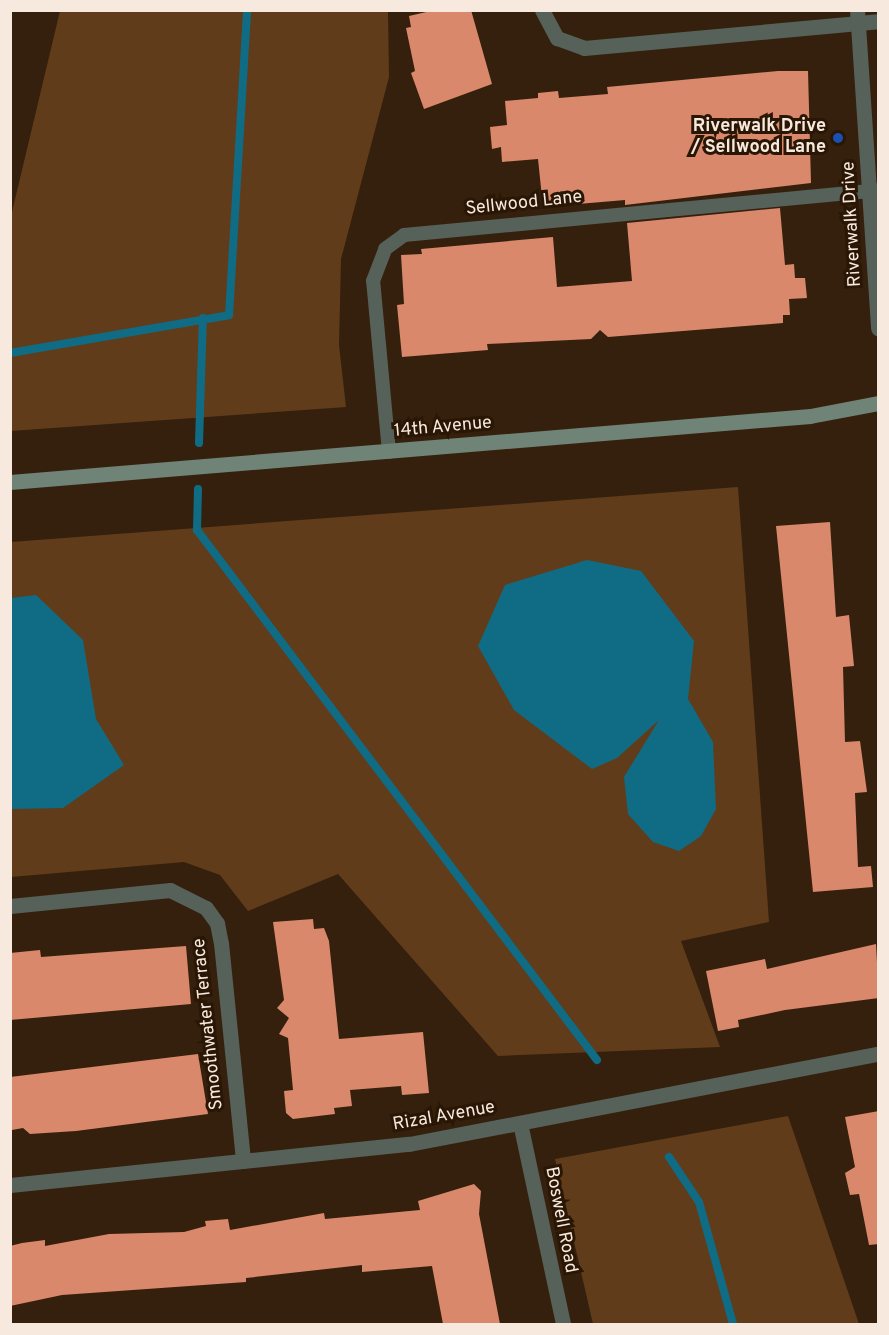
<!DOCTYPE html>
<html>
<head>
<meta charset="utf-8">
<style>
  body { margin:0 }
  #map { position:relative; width:889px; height:1335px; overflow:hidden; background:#35200d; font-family:Overpass,sans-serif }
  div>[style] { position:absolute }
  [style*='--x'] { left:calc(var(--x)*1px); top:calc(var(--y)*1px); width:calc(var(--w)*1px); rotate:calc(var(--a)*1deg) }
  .green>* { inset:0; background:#613c1a }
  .water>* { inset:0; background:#106c84 }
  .stream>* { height:8px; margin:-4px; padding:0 4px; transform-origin:4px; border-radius:4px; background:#106c84 }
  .building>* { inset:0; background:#d9886b }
  .lane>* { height:14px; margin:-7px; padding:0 7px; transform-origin:7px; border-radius:7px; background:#556159 }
  .street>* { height:15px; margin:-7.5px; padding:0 7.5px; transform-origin:7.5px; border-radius:7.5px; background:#556159 }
  .secondary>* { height:15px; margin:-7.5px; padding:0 7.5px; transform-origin:7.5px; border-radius:7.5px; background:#6f8377 }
  .dots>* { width:16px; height:16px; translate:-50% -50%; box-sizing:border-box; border:3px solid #2a1604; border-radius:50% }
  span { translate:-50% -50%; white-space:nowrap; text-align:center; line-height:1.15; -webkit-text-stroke:6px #2a1604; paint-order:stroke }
  .poi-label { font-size:18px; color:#f7e9dd; font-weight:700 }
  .right { translate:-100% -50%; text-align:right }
  .street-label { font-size:18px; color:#f7e9dd }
  .frame { position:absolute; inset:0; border:12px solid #f7e9dd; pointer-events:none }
</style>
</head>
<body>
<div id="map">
  <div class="green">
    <i style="clip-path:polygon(60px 11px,388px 11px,389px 77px,341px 259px,339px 345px,346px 407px,11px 431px,11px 216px)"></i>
    <i style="clip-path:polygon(738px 487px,769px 922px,681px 941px,720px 1047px,498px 1056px,338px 874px,248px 911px,220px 875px,184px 862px,11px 877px,11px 542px)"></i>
    <i style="clip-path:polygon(788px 1116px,859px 1324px,593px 1324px,555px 1159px)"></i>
  </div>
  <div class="water">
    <i style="clip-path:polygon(587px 560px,641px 571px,694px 641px,688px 699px,713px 742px,716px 809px,701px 836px,679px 851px,653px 842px,628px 814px,624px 777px,659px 720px,617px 758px,592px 769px,514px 710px,478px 646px,505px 585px)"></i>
    <i style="clip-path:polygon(36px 595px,83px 640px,96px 719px,124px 765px,63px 808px,11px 809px,11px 598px)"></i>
  </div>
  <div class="stream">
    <i style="--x:10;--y:353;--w:222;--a:-9.8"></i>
    <i style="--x:229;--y:315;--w:306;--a:-86.6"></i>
    <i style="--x:199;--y:443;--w:125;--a:-88.2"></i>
    <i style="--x:198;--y:489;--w:41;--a:91.4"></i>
    <i style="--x:197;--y:530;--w:664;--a:52.96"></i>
    <i style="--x:669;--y:1157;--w:54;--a:56.3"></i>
    <i style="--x:699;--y:1202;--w:127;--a:74.4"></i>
  </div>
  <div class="building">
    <i style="clip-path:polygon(435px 10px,471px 10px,492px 84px,424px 109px,411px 73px,415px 71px,406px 28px,411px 27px,409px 16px)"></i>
    <i style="clip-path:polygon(778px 71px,808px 71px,811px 183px,625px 205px,625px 200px,543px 207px,538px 159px,502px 162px,501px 147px,492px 149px,490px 127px,507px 125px,505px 101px,538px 98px,538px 93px,558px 91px,559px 98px,608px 94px,607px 87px)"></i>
    <i style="clip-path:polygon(780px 208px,785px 265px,794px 264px,795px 278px,805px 278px,807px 298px,789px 299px,790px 315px,783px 315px,783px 323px,608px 337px,600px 330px,591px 339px,487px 344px,488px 350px,402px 357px,397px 305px,404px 304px,401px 255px,422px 254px,421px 249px,553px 237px,557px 287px,632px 281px,627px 223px)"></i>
    <i style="clip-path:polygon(830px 522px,836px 617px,849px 615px,854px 666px,843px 667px,845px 742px,860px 741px,867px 792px,855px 793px,858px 867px,871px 866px,873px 887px,813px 892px,776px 526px)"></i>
    <i style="clip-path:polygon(313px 919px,314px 929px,324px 928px,329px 941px,339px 1039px,423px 1032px,429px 1093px,402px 1095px,401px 1086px,350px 1090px,352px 1106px,334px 1108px,335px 1114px,293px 1119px,286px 1113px,284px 1091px,293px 1090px,288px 1038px,279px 1034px,289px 1018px,277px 1008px,284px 1000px,273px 922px)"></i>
    <i style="clip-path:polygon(876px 944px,879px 998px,785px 1010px,738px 1020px,739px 1027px,718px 1031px,706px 971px,765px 959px,767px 969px)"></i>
    <i style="clip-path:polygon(186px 946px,191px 1004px,10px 1020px,10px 953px,40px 950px,41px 957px)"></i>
    <i style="clip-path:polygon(198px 1054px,208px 1114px,76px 1131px,30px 1134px,23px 1128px,12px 1130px,10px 1077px)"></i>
    <i style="clip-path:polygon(879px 1111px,879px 1244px,869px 1245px,859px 1194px,850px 1195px,845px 1173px,855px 1167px,845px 1117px)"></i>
    <i style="clip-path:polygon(474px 1184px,481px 1191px,479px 1214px,500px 1324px,443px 1324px,432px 1266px,362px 1272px,362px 1265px,246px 1278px,246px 1282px,62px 1295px,10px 1306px,10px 1246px,22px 1243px,45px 1240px,45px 1246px,109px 1234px,184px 1232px,206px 1226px,205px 1221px,228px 1219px,230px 1230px,324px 1213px,325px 1219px,420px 1210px,418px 1201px)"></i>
  </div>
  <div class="lane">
    <i style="--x:389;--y:452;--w:172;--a:-95.3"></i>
    <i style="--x:373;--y:281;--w:34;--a:-69"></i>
    <i style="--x:385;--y:249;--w:24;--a:-36"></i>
    <i style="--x:404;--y:235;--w:476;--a:-5.4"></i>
  </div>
  <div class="street">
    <i style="--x:542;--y:10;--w:32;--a:62"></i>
    <i style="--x:557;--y:38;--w:29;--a:20"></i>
    <i style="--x:584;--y:48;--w:295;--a:-5.2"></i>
    <i style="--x:857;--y:10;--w:319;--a:86.2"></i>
    <i style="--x:10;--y:906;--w:161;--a:-5.7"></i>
    <i style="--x:170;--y:890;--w:40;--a:26.6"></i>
    <i style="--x:206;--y:908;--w:19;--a:54"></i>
    <i style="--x:217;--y:923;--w:20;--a:79"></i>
    <i style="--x:221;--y:943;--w:219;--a:84.2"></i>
    <i style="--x:520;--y:1123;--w:206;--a:77.9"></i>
    <i style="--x:10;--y:1185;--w:401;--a:-5.9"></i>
    <i style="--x:409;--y:1144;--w:478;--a:-10.9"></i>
  </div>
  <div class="secondary">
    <i style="--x:10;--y:482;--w:803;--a:-4.72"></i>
    <i style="--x:810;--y:416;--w:69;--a:-10.8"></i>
  </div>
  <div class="dots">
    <i style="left:838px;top:138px;background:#1a4fb4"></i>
  </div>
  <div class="poi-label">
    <span class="right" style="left:826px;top:138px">Riverwalk Drive<br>/ Sellwood Lane</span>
  </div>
  <div class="street-label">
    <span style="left:524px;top:204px;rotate:-6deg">Sellwood Lane</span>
    <span style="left:853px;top:224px;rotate:-93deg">Riverwalk Drive</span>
    <span style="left:443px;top:428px;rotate:-5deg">14th Avenue</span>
    <span style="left:209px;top:1024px;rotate:-96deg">Smoothwater Terrace</span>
    <span style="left:444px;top:1117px;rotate:-10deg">Rizal Avenue</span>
    <span style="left:560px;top:1220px;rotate:79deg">Boswell Road</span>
  </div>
  <div class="frame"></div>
</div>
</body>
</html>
